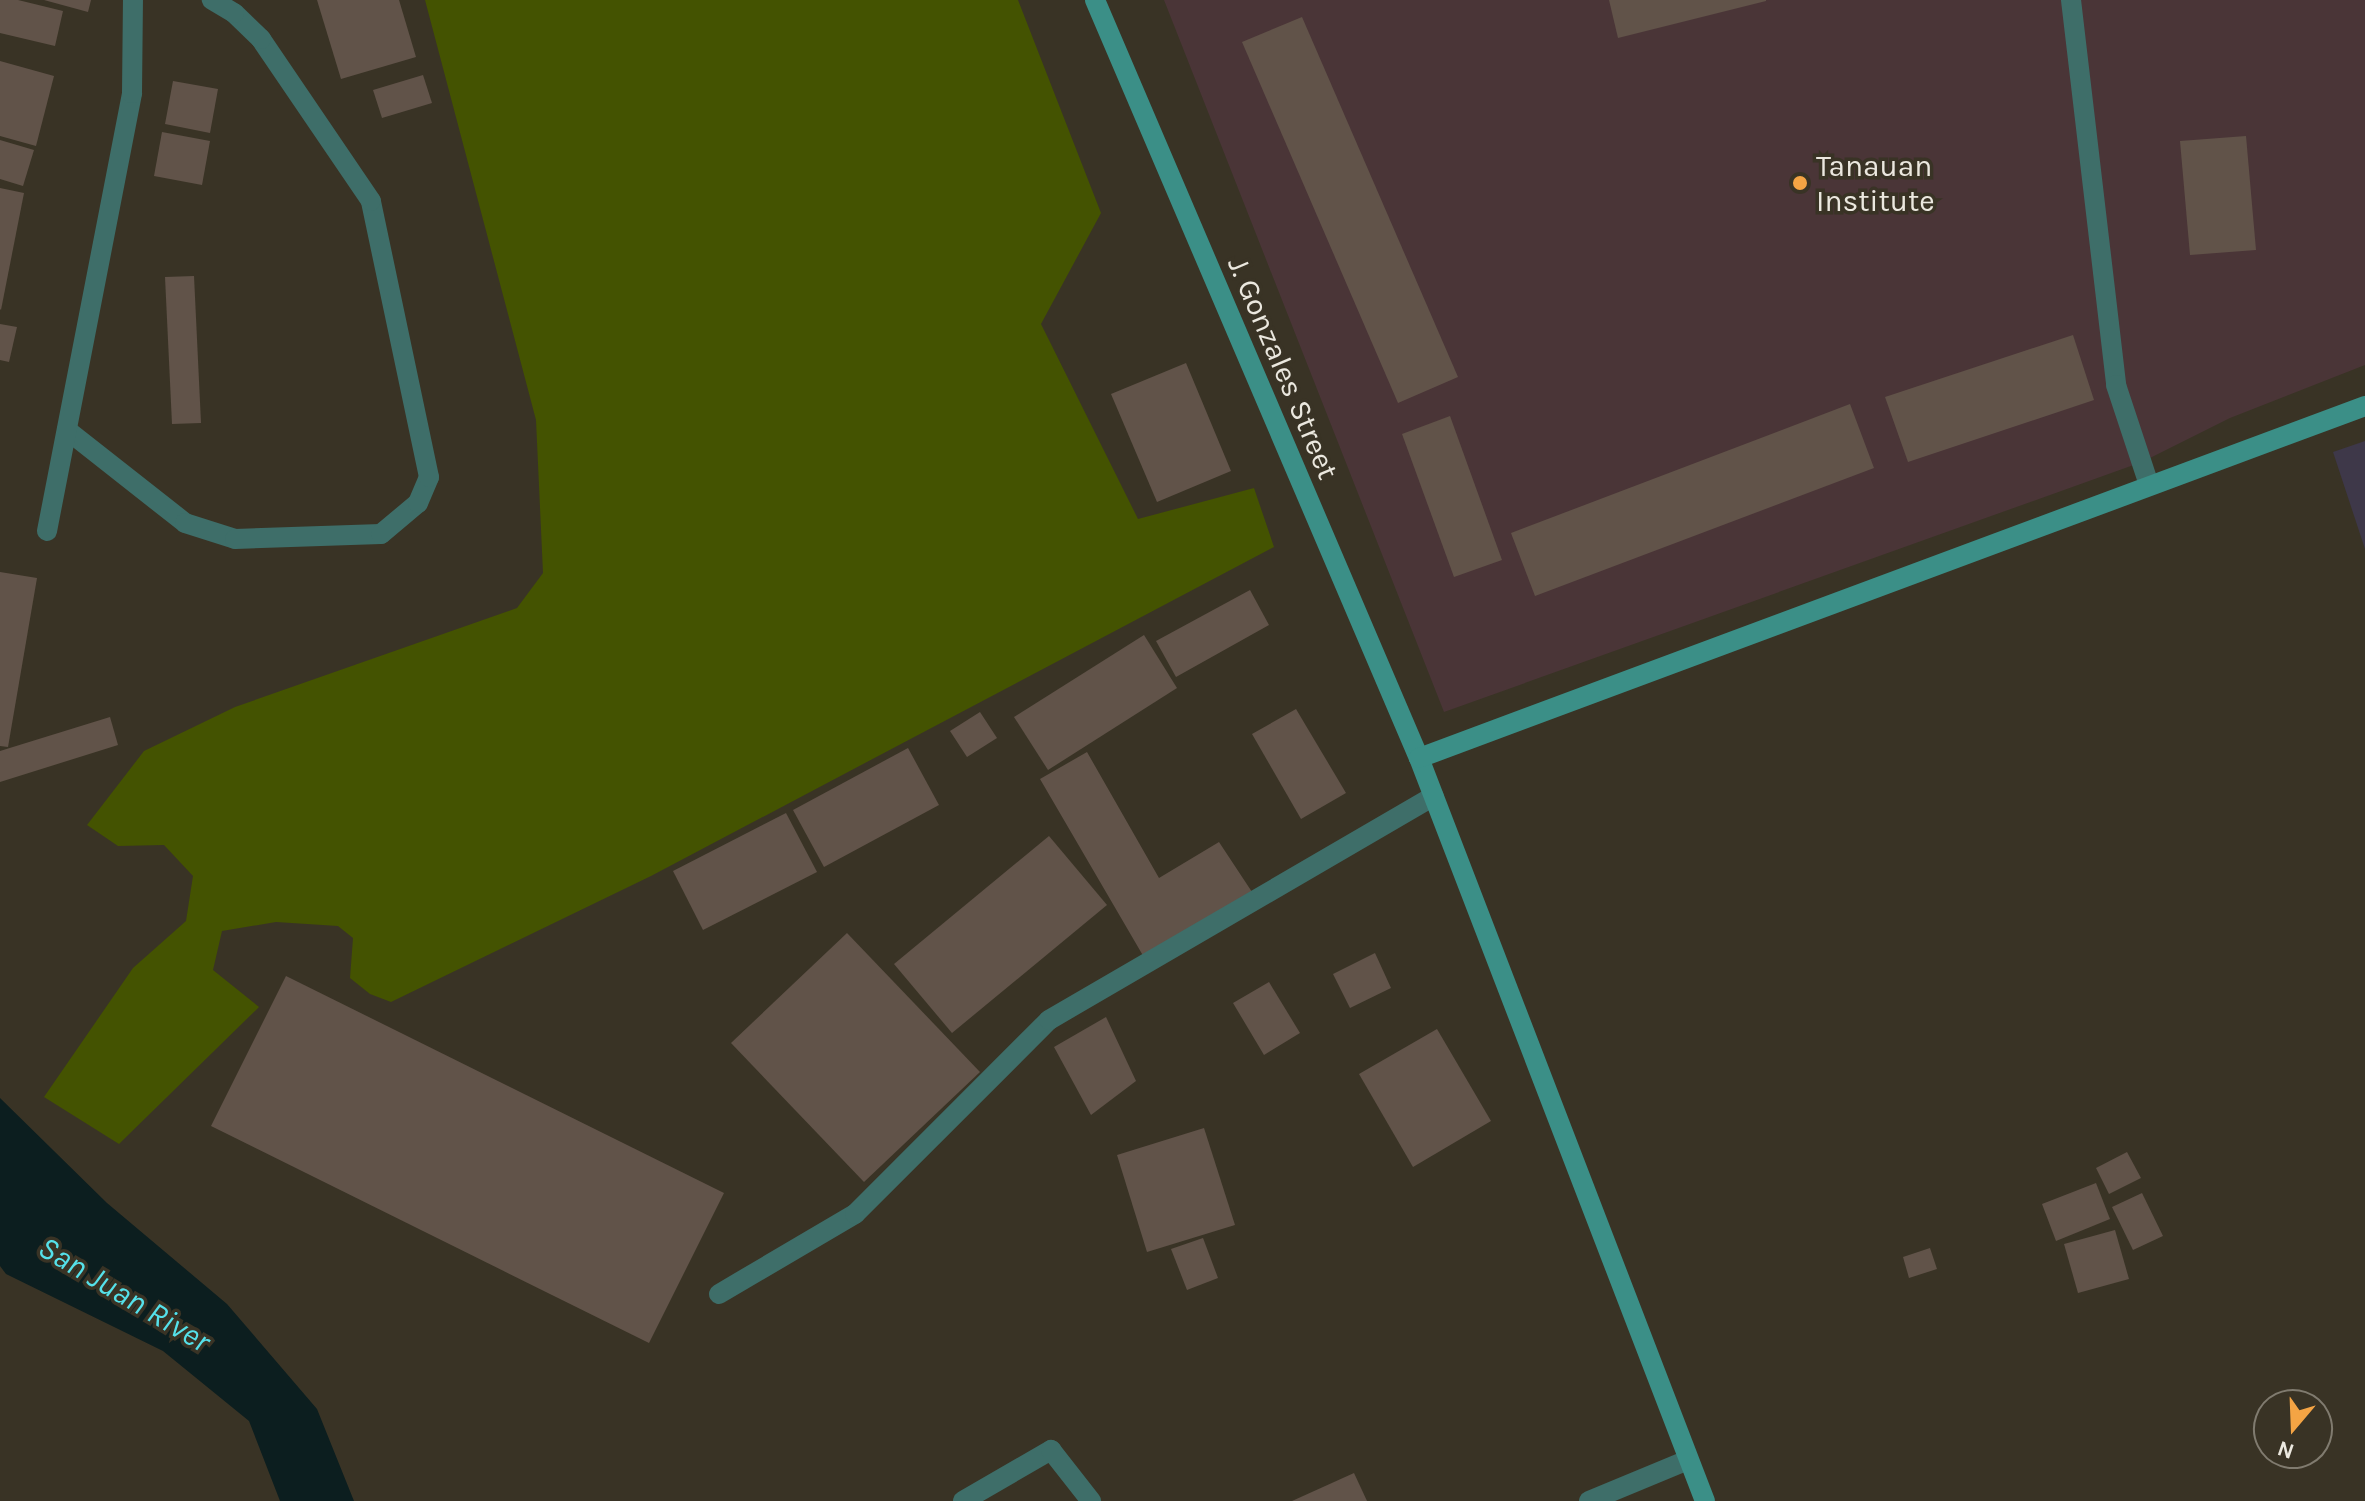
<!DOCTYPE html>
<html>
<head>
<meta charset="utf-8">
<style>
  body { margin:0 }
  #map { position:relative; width:2365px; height:1501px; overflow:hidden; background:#393325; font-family:Karla,sans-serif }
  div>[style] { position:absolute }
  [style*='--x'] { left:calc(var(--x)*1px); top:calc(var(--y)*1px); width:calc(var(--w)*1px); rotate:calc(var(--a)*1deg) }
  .industrial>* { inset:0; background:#3e3849 }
  .education>* { inset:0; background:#4a3537 }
  .green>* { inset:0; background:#445301 }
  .water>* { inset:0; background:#0c1e1f }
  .building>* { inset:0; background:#615349 }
  .lane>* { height:20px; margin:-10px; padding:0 10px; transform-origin:10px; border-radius:10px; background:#3e6e69 }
  .street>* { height:20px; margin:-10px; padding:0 10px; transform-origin:10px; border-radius:10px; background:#3e6e69 }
  .secondary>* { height:20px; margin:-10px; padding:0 10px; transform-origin:10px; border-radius:10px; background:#3b8f87 }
  .dots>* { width:22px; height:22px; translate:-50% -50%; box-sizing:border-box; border:4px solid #393325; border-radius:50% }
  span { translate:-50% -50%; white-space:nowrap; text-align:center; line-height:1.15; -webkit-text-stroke:7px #393325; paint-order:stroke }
  .poi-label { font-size:30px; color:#ebe8df }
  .left { translate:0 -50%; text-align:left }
  .street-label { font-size:30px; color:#ebe8df }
  .water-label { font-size:32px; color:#55e1ea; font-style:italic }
  .north { position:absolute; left:2253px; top:1389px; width:80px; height:80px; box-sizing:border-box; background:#393325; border:2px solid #807b6f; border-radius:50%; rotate:199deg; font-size:22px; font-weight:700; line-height:32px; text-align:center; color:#ebe8df }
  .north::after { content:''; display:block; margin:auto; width:28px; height:36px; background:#f4a444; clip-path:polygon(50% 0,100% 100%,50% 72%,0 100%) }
</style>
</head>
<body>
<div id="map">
  <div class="industrial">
    <i style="clip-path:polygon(2365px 441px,2365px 549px,2333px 452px)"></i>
  </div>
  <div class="education">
    <i style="clip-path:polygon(1164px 0,2365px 0,2365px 365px,2230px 418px,2142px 462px,1444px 712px)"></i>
  </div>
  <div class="green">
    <i style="clip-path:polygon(425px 0,1018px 0,1101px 213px,1041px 324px,1138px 519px,1254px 488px,1274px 547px,651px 876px,391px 1002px,370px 994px,350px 978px,353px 938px,338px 926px,276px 922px,222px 931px,213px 970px,259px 1007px,119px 1144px,44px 1097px,133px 968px,186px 921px,193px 876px,164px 845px,118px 846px,87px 825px,144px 751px,235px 707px,517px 608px,543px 573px,536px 420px)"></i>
  </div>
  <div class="water">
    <i style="clip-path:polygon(0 1098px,107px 1203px,227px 1304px,317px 1409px,354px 1501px,280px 1501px,249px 1421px,163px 1351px,6px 1274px,0 1266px)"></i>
  </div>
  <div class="building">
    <i style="clip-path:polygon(0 0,18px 0,63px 11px,55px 46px,0 33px)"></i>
    <i style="clip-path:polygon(44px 0,91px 0,88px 12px)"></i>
    <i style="clip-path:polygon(317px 0,399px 0,416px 57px,341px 79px)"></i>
    <i style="clip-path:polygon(1609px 0,1766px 0,1766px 1px,1618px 38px)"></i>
    <i style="clip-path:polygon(1302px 17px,1458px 377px,1398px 403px,1242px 42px)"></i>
    <i style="clip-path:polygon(0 61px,54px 76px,36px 146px,0 136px)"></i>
    <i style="clip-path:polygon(423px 75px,432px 103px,382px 118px,373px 90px)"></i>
    <i style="clip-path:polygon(173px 81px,218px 89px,210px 133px,165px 124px)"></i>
    <i style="clip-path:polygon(162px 132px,210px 141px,202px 185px,154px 176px)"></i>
    <i style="clip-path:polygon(2246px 136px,2256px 250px,2190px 255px,2180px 141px)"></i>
    <i style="clip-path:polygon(0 140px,34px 150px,23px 186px,0 179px)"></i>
    <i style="clip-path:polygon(0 188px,24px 193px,1px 310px,0 309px)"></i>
    <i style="clip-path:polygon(194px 276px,201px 423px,172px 424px,165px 277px)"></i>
    <i style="clip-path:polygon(0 324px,17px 327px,9px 362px,0 360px)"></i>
    <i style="clip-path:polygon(2073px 335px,2094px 400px,1908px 462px,1885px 397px)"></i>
    <i style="clip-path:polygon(1186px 363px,1231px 471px,1157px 502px,1111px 394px)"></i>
    <i style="clip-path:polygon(1850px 404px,1874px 468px,1535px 596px,1511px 533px)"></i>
    <i style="clip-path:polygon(1450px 416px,1502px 560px,1454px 577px,1402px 434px)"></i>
    <i style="clip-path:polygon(0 572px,37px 578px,8px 747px,0 746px)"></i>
    <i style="clip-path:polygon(1250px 590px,1269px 625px,1176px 677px,1156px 641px)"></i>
    <i style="clip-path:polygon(1144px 635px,1177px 688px,1048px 770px,1014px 717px)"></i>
    <i style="clip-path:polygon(1296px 709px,1346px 793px,1301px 819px,1252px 734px)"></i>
    <i style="clip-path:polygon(980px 712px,997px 738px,967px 757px,950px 731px)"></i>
    <i style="clip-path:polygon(110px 717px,118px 745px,0 782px,0 751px)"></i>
    <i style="clip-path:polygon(908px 748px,939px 805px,824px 867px,793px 810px)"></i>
    <i style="clip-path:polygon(1087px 752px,1159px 878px,1219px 842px,1254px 895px,1145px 959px,1040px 779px)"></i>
    <i style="clip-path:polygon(786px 813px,817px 872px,703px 930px,673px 871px)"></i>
    <i style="clip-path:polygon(1049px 836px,1107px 905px,952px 1033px,894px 964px)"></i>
    <i style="clip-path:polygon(847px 933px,980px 1072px,864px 1182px,731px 1043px)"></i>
    <i style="clip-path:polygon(1375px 953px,1391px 988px,1350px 1008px,1333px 974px)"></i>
    <i style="clip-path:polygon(286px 976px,724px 1193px,649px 1343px,211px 1126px)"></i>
    <i style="clip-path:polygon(1269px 982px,1300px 1033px,1264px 1055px,1233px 1003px)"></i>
    <i style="clip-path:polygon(1106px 1017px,1136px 1081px,1091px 1115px,1054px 1047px)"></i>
    <i style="clip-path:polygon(1437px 1029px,1491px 1121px,1413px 1167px,1359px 1074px)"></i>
    <i style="clip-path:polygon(1204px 1128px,1235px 1225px,1147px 1252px,1117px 1155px)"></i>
    <i style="clip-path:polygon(2127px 1152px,2141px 1178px,2109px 1194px,2096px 1168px)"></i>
    <i style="clip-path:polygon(2096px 1183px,2110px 1219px,2056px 1241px,2042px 1204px)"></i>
    <i style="clip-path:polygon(2142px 1193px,2163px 1236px,2133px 1250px,2112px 1207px)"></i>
    <i style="clip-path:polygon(2115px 1230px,2129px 1279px,2078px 1293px,2064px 1244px)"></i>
    <i style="clip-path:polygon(1203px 1238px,1218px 1278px,1187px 1290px,1171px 1249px)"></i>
    <i style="clip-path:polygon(1930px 1248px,1937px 1269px,1909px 1278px,1903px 1257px)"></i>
    <i style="clip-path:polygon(1354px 1473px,1367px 1501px,1292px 1501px)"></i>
  </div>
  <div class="lane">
    <i style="--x:2071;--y:0;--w:388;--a:83.3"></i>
    <i style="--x:2116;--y:385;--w:105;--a:71.7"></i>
    <i style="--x:719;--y:1294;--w:158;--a:-30.5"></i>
    <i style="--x:855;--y:1214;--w:274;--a:-45"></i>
    <i style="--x:1049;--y:1020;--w:445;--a:-30.2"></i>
    <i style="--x:963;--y:1501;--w:102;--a:-30.1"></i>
    <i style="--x:1051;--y:1450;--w:65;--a:51.9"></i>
    <i style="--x:1589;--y:1501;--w:107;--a:-22.5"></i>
  </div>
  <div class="street">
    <i style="--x:67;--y:430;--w:150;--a:38.2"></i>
    <i style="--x:185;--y:523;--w:52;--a:17.7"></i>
    <i style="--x:235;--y:539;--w:146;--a:-2"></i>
    <i style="--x:381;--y:534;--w:48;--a:-40"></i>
    <i style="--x:418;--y:503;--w:28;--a:-67"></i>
    <i style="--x:429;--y:477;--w:282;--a:-101.9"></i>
    <i style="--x:371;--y:201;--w:196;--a:-124.2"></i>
    <i style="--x:261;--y:39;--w:37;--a:-136"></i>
    <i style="--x:234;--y:13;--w:26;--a:-149"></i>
    <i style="--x:47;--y:531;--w:446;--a:-79"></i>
    <i style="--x:132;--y:93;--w:93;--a:-89.4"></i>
  </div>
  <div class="secondary">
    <i style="--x:1095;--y:0;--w:824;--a:66.86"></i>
    <i style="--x:1419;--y:758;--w:796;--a:68.95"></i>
    <i style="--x:1419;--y:758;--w:1009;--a:-20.41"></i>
  </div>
  <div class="dots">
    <i style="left:1800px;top:183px;background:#f4a444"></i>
  </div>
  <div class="poi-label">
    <span class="left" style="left:1816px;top:183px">Tanauan<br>Institute</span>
  </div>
  <div class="street-label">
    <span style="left:1283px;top:368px;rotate:67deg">J. Gonzales Street</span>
  </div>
  <div class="water-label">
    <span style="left:124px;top:1295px;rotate:31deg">San Juan River</span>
  </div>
  <div class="north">N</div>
</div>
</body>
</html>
